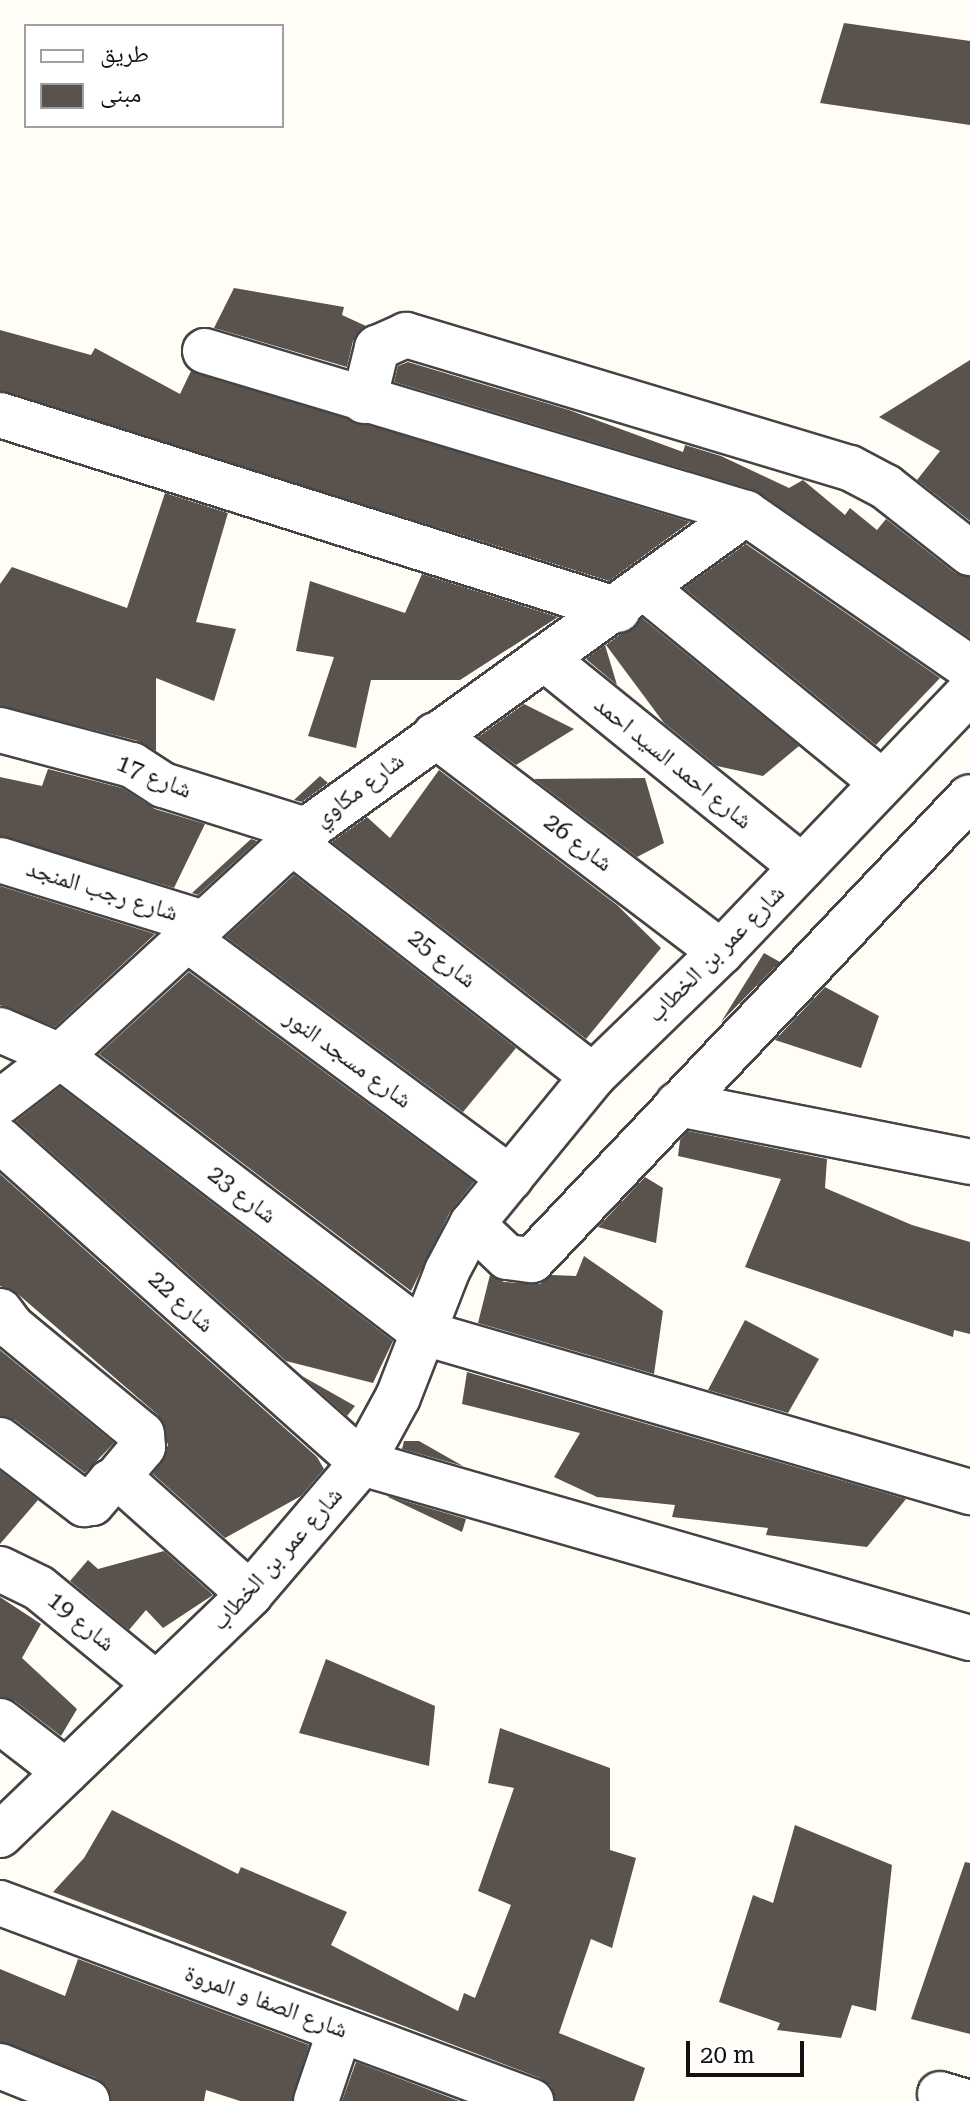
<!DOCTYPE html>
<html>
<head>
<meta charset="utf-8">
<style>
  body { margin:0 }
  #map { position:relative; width:970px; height:2101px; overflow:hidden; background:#fffdf5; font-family:"Roboto Serif","Noto Naskh Arabic",serif }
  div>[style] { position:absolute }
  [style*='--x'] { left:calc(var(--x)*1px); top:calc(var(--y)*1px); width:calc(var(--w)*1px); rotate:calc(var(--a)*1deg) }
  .building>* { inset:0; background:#5a524d }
  .roads { filter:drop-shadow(2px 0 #444) drop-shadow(-2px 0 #444) drop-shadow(0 2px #444) drop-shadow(0 -2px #444) }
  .minor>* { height:44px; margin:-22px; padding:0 22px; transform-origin:22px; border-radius:22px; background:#fff }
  span { translate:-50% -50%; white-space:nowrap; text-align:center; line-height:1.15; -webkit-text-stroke:8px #fff; paint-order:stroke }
  .street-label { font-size:24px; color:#111 }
  .legend { position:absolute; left:24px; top:24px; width:260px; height:104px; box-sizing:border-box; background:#fff; border:2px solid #a0a0a0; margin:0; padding:10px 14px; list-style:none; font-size:24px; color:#111 }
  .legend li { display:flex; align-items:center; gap:16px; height:40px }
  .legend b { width:40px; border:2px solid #a0a0a0 }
  .scale { position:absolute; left:686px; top:2041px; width:118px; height:36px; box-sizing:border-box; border:4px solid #111; border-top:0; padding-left:10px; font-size:24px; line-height:28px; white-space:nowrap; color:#111; -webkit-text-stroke:6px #fff; paint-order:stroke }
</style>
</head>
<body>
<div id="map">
  <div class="building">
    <i style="clip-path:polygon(844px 23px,970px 41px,970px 125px,820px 103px)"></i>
    <i style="clip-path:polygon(234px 288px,344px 307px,342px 315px,366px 326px,353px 341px,347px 367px,214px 328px)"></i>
    <i style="clip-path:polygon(0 330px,91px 355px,95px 348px,180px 394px,191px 371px,690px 522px,609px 581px,0 391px)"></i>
    <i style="clip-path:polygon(970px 360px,970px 521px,917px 480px,940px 451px,879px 417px)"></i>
    <i style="clip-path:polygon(408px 362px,569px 410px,683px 452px,685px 445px,721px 456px,789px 488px,803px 480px,845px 515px,850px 508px,877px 530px,886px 519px,955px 573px,970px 577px,970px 638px,757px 491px,394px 382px,398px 366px)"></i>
    <i style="clip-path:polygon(165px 493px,228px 513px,196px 622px,236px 629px,214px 701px,156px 678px,156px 751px,138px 741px,0 706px,0 584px,12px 567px,127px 608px)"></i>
    <i style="clip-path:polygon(746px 544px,940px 678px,876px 745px,684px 588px)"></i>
    <i style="clip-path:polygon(422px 574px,558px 617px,460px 680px,371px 680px,356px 748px,308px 736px,334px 657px,296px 651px,310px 581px,405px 613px)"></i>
    <i style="clip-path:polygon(642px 618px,799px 746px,763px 776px,717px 766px,664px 723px,606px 645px)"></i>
    <i style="clip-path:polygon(605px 645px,617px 685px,586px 659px)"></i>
    <i style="clip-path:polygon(524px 704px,574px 729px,516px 765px,478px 737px)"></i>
    <i style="clip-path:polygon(48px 769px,122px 788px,155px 809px,205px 824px,174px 888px,0 836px,0 777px,42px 786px)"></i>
    <i style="clip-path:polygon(439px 770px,617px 905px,661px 948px,586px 1039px,332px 842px,367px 817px,390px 838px)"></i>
    <i style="clip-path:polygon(320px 776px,328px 783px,302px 802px,294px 800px)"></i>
    <i style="clip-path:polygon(645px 778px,664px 843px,637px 857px,534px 779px)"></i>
    <i style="clip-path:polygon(251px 839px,257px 841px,198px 895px,192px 893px)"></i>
    <i style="clip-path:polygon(294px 875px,516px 1048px,463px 1112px,226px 937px)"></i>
    <i style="clip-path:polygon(0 886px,155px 934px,55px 1027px,0 1005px)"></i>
    <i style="clip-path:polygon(764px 953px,780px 962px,721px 1022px)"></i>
    <i style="clip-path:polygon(189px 972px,474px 1182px,450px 1212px,411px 1291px,99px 1054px)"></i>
    <i style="clip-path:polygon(825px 987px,879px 1016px,861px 1068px,775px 1040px)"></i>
    <i style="clip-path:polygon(60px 1087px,393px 1341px,373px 1383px,286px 1361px,16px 1121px)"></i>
    <i style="clip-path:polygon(688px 1131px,827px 1159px,825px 1188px,912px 1225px,970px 1242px,970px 1334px,954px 1330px,953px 1337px,745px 1267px,781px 1179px,678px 1156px,680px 1140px)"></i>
    <i style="clip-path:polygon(0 1174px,317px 1457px,324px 1469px,301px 1496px,225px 1538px,153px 1474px,168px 1445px,158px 1415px,19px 1295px,0 1286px)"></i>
    <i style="clip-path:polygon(645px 1177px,663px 1188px,656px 1243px,598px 1227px)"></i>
    <i style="clip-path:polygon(584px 1256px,663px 1311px,654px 1374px,478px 1323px,490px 1275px,504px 1282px,540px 1284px,552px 1275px,576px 1276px)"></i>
    <i style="clip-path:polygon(745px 1320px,819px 1359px,788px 1413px,708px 1390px)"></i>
    <i style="clip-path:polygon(0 1350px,114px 1443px,85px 1473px,15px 1420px,0 1416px)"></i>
    <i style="clip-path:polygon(467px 1372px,906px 1499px,867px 1547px,766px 1535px,768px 1528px,672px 1517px,675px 1505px,597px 1497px,554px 1477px,580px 1433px,462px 1404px)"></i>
    <i style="clip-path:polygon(302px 1376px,355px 1406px,347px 1416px)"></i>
    <i style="clip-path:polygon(404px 1441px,419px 1441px,463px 1466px,402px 1449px)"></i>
    <i style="clip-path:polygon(0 1471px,38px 1500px,0 1544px)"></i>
    <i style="clip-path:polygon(388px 1496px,466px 1519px,462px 1532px,388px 1497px)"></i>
    <i style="clip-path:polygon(164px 1551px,213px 1595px,163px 1628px,146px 1610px,129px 1630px,70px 1581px,88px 1560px,98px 1569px)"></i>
    <i style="clip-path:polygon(0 1597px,41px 1624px,22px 1658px,77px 1709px,61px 1736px,15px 1701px,0 1697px)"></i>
    <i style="clip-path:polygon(326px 1659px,435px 1706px,429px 1766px,299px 1733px)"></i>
    <i style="clip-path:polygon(500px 1728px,610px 1768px,610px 1850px,636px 1858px,612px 1948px,591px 1939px,559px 2033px,645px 2068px,634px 2101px,555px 2101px,551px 2086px,540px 2078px,53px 1892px,84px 1858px,112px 1810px,238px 1874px,241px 1867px,347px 1912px,331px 1945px,458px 2011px,464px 1993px,475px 1998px,511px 1905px,478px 1891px,514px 1788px,488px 1783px)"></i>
    <i style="clip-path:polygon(795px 1825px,892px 1865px,876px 2011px,852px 2005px,841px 2038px,777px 2030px,780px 2023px,719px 2002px,753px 1895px,773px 1903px)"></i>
    <i style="clip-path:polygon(965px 1862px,970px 1863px,970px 2034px,911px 2019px)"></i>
    <i style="clip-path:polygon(78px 1959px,309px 2045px,292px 2101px,240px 2101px,206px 2090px,204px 2101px,111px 2101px,107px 2086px,96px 2078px,0 2042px,0 1969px,65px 1996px)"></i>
    <i style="clip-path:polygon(356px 2062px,459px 2101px,342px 2101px)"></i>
  </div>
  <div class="roads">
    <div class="minor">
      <i style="--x:205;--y:351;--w:565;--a:16.67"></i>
      <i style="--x:746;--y:513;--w:272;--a:34.7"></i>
      <i style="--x:364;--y:401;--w:55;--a:-76.2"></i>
      <i style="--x:377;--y:348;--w:32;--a:-24"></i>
      <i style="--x:406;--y:335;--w:463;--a:16.7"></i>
      <i style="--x:850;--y:468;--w:41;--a:27.8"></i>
      <i style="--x:886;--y:487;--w:107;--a:38.2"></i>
      <i style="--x:0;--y:415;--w:648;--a:17.51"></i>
      <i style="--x:646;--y:589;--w:305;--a:39.3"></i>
      <i style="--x:544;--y:658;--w:332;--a:39"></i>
      <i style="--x:0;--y:730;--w:137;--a:14.9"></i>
      <i style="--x:132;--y:765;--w:37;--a:33"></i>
      <i style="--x:163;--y:785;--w:150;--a:17.5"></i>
      <i style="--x:435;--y:735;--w:359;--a:37.2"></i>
      <i style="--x:292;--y:842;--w:381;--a:37.9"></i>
      <i style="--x:0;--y:860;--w:213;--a:17.2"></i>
      <i style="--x:187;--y:939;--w:402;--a:36.5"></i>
      <i style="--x:0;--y:1030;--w:65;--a:23.4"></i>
      <i style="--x:60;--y:1056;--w:457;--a:37.3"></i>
      <i style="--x:424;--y:1333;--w:569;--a:16.24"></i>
      <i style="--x:0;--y:1102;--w:76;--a:-37.5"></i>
      <i style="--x:60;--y:1056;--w:334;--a:-42.6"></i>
      <i style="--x:306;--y:830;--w:542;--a:-35.77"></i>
      <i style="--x:678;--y:1104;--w:298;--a:11.2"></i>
      <i style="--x:0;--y:1140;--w:485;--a:41.7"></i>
      <i style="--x:362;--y:1463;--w:633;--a:16.06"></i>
      <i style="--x:472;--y:1224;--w:48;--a:43.3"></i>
      <i style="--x:507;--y:1257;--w:25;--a:7"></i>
      <i style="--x:532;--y:1260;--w:637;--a:-46.59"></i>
      <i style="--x:0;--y:1311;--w:20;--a:53"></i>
      <i style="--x:12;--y:1327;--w:168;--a:39.5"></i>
      <i style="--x:142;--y:1434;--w:13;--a:86"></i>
      <i style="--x:143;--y:1447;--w:42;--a:130.2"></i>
      <i style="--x:0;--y:1440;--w:106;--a:37.3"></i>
      <i style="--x:84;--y:1504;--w:8;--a:-7"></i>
      <i style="--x:92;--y:1503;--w:28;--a:-49"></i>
      <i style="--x:110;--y:1482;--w:13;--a:-4"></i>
      <i style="--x:123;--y:1481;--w:170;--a:41.7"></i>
      <i style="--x:0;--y:1569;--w:43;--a:26"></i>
      <i style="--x:39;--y:1588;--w:151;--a:39.4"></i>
      <i style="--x:0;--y:1721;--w:83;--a:37.7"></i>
      <i style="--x:0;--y:1835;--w:347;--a:-43.9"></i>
      <i style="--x:250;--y:1594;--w:172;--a:-49.5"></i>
      <i style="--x:362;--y:1463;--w:75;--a:-61.4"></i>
      <i style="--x:398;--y:1397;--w:135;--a:-68.7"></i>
      <i style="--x:447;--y:1271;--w:53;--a:-62"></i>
      <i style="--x:472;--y:1224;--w:191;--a:-50.7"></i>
      <i style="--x:593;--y:1076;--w:178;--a:-44.1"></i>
      <i style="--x:721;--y:952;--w:361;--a:-46.3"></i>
      <i style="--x:0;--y:1903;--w:567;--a:20.45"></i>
      <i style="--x:0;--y:2066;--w:94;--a:21.9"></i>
      <i style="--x:940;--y:2094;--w:24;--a:17"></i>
      <i style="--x:316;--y:2101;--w:75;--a:-71.3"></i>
    </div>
  </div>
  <div class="street-label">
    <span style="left:673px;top:763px;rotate:39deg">شارع احمد السيد احمد</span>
    <span style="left:154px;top:777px;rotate:22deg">شارع 17</span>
    <span style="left:359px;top:790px;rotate:-37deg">شارع مكاوي</span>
    <span style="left:578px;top:843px;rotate:37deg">شارع 26</span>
    <span style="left:102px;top:891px;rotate:17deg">شارع رجب المنجد</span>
    <span style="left:716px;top:954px;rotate:-45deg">شارع عمر بن الخطاب</span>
    <span style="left:442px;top:959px;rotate:38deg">شارع 25</span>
    <span style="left:348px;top:1059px;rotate:36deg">شارع مسجد النور</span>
    <span style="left:242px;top:1195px;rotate:37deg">شارع 23</span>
    <span style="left:181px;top:1302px;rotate:42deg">شارع 22</span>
    <span style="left:277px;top:1559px;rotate:-48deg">شارع عمر بن الخطاب</span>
    <span style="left:81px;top:1622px;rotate:39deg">شارع 19</span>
    <span style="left:266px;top:2002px;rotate:20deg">شارع الصفا و المروة</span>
  </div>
  <ul class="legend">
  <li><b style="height:10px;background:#fff"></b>طريق</li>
  <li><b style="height:22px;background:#5a524d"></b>مبنى</li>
  </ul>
  <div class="scale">20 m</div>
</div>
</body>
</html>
